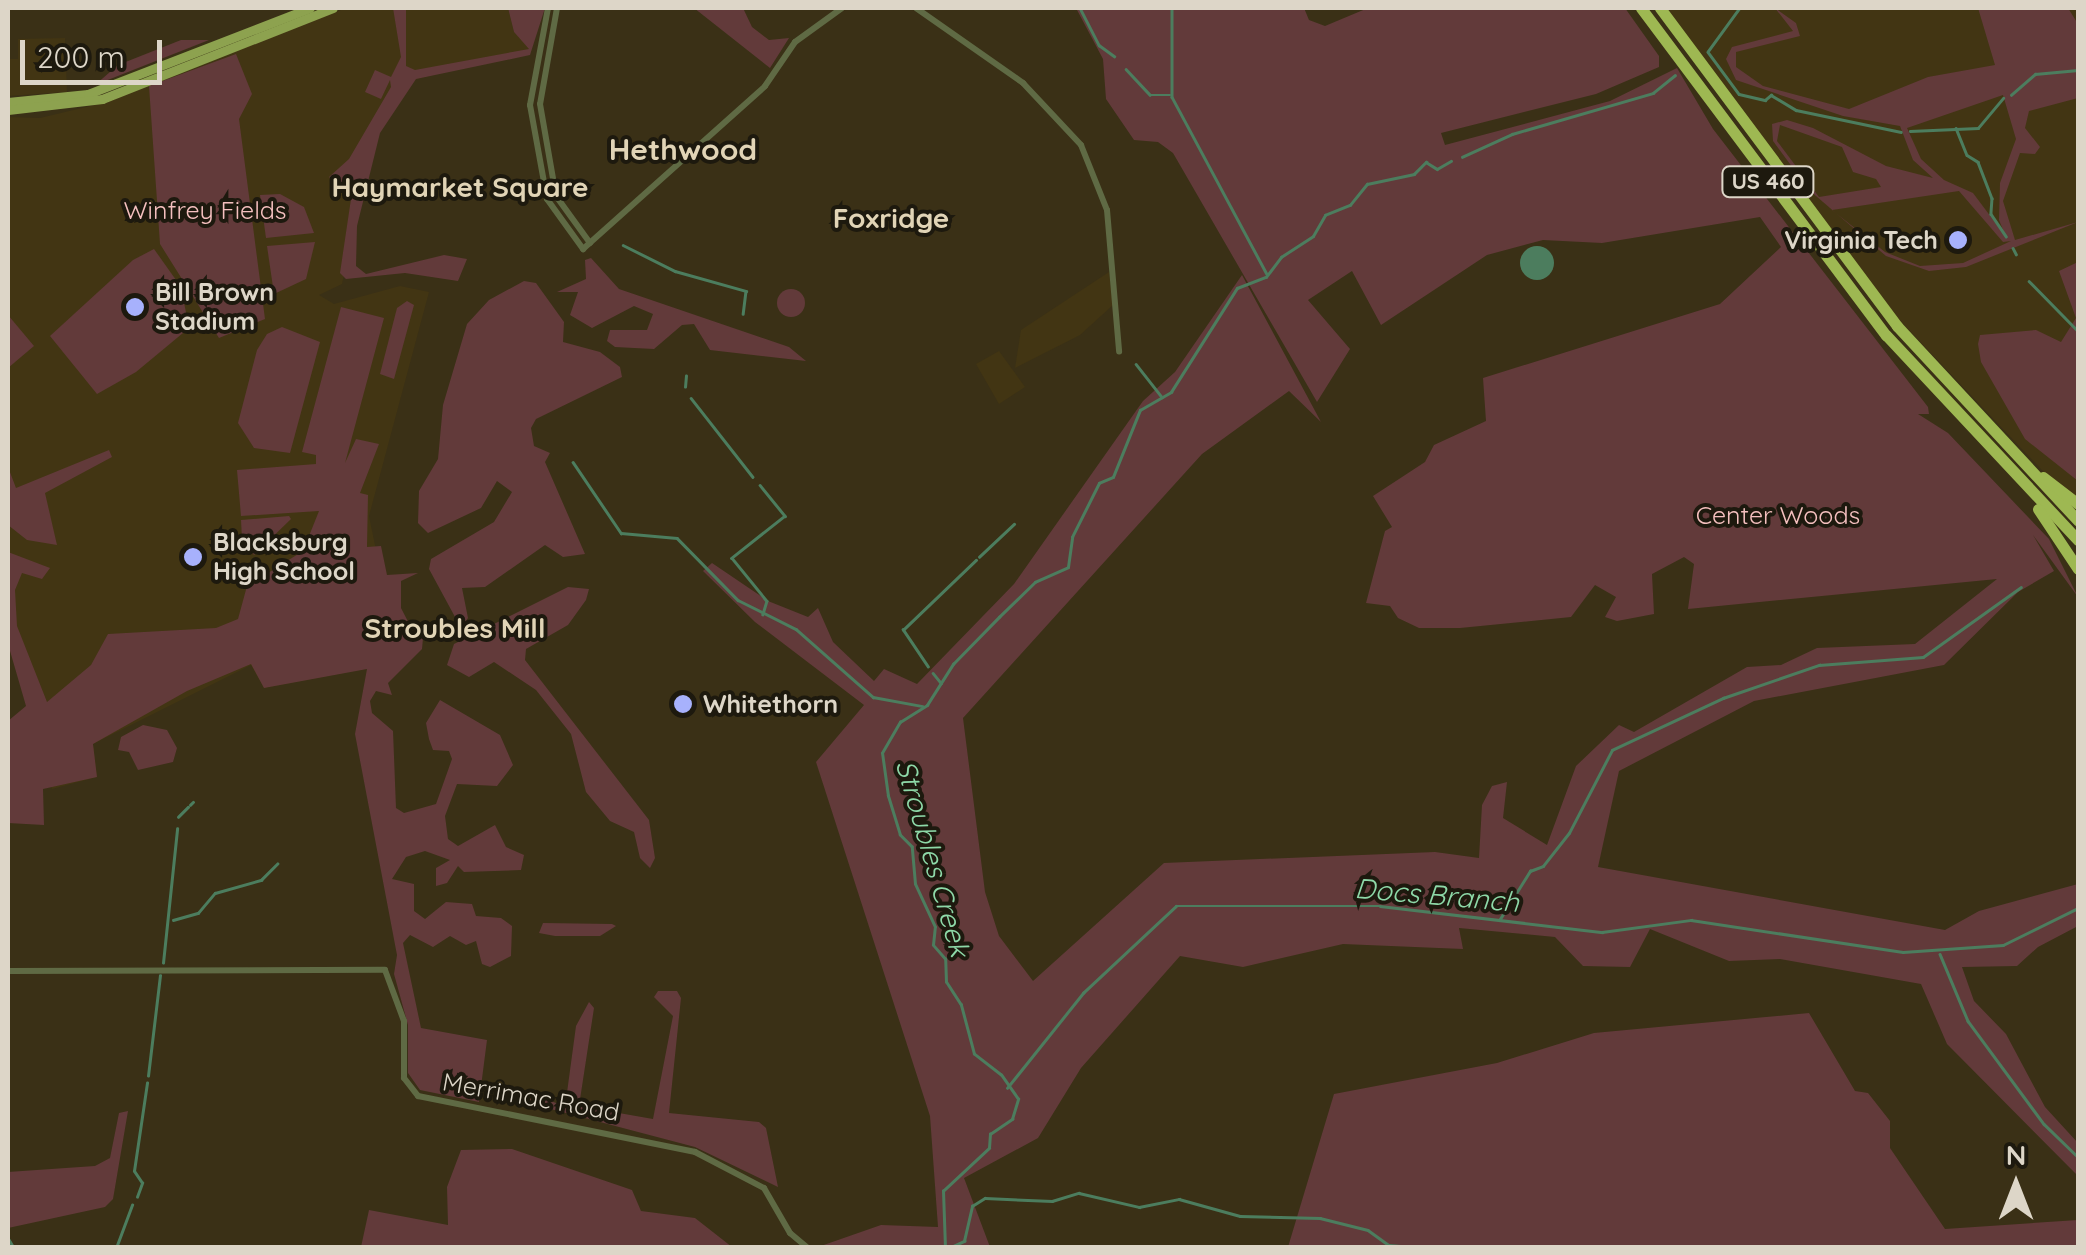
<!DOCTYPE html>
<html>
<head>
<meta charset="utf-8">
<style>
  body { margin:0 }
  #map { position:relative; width:2086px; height:1255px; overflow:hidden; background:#3a3016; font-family:Quicksand,sans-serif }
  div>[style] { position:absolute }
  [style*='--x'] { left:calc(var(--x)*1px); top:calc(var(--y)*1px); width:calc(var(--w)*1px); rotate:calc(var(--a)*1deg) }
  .built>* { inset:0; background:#423513 }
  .green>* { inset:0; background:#623a3a }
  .round { border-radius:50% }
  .water>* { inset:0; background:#4c7d5e }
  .stream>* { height:2.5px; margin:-1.25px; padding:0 1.25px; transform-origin:1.25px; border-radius:1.25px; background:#4c7d5e }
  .tertiary>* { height:6px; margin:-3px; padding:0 3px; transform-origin:3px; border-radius:3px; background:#5f6a44 }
  .primary>* { height:9px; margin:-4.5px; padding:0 4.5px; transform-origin:4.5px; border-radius:4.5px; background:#8da24f }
  .motorway>* { height:11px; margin:-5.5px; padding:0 5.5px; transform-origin:5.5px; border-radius:5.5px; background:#9eb852 }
  .dots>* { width:28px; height:28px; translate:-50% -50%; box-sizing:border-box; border:5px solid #1d190e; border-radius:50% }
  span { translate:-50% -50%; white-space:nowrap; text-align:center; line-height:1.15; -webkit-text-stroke:8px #1d190e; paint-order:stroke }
  .shield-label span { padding:2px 8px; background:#1d190e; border:2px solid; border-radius:8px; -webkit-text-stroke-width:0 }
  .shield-label { font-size:22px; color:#ddd6c8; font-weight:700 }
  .park-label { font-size:25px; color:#f5c0bf }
  .poi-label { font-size:25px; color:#ddd6c8; font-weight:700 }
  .right { translate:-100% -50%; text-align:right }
  .left { translate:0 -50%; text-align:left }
  .street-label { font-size:25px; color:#ddd6c8 }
  .neighbourhood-label { font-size:28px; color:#e1d4b6; font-weight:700 }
  .water-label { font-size:28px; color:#8ed9a8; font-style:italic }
  .quarter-label { font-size:30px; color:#e1d4b6; font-weight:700 }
  .frame { position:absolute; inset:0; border:10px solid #ddd6c8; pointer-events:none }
  .north { position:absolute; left:1966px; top:1135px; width:100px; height:100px; -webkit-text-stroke:8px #1d190e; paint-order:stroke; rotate:0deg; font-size:28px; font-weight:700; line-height:40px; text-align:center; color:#ddd6c8 }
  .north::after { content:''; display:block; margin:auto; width:35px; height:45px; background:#ddd6c8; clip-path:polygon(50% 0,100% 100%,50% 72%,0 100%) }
  .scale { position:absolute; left:20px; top:40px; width:142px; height:45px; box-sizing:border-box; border:5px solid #ddd6c8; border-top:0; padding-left:12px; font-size:30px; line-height:35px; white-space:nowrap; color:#ddd6c8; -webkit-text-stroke:8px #1d190e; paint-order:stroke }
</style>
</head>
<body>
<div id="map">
  <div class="built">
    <i style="clip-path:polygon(346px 8px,508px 8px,514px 32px,532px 51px,404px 82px,375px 129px,342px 284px,319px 295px,334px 304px,400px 286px,429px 292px,369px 516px,386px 599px,370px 668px,264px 688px,251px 665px,93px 744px,97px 777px,52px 789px,8px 644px,8px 117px,40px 118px,103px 103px)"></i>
    <i style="clip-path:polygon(1666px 8px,2078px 8px,2078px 508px,1888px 308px)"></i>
    <i style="clip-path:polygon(65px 38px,67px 92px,8px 96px,8px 59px,18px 59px,18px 39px)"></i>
    <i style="clip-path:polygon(1109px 272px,1113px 305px,1080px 335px,1015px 368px,1021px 330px)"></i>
    <i style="clip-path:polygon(999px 351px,1025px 387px,999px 404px,976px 364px)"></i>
  </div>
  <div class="green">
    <i style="clip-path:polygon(393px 8px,406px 8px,406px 66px,415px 70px,529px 49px,514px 32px,508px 8px,545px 8px,530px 55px,416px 79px,380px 133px,357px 226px,356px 266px,366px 274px,444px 255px,467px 259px,458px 281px,405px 273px,346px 279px,340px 273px,351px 199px,329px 177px,349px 159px,391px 87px,390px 80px,381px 99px,365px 92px,375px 70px,391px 77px,401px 57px)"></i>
    <i style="clip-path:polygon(694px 8px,743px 8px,752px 27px,769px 40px,789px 38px,770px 68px)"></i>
    <i style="clip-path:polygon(1076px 8px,1304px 8px,1309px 20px,1325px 26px,1368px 8px,1625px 8px,1659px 56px,1659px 67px,1596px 94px,1441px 133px,1445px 145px,1610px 101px,1677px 68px,1713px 129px,1928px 407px,1929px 414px,1918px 414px,1948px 433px,2049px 539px,2078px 597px,2033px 535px,2054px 571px,2018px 592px,1944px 665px,1754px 701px,1619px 771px,1598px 867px,1945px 930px,1979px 911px,2078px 884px,2078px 926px,2038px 947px,2017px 966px,1962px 967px,1974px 1001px,2006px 1034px,2045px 1107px,2078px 1143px,2078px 1176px,1947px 1044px,1921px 984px,1780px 959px,1729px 961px,1650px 929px,1630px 967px,1583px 966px,1555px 937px,1459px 928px,1463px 949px,1343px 944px,1243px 967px,1180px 956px,1081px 1068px,1038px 1138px,964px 1178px,990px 1247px,818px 1247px,881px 1225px,938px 1227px,930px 1116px,816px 762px,864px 705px,755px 622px,703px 571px,712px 563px,768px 601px,808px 617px,818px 608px,833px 642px,874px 681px,884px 669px,917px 684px,1014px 584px,1143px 401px,1175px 372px,1242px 275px,1321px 422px,1289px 391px,1202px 454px,963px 718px,985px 892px,999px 936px,1033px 981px,1164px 863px,1435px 852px,1479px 858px,1482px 805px,1492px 786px,1507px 782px,1503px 818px,1547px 845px,1576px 766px,1619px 725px,1634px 732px,1747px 667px,1781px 665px,1817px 648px,1915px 644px,1997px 579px,1688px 609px,1694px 564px,1684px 557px,1652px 574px,1654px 614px,1617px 621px,1605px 617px,1616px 597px,1595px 585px,1571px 617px,1460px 628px,1419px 628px,1398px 618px,1390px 606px,1366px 603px,1385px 531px,1392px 527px,1373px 496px,1425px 462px,1434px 445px,1486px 421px,1483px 378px,1720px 304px,1781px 247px,1760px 217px,1602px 243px,1543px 240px,1487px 255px,1381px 325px,1352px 271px,1308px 300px,1350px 349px,1317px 402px,1173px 153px,1158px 142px,1134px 140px,1106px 99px,1103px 59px)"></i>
    <i style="clip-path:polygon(evenodd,1775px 8px,1796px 23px,1800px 36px,1736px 52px,1736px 67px,1763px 86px,1849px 109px,1928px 77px,1995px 65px,1978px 8px,2068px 8px,2078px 24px,2078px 98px,2029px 111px,2025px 128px,2040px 147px,2035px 154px,2020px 153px,2003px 201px,2015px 240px,2078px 222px,1966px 267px,1929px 271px,1886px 256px,1809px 190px,1773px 141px,1772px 124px,1787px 120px,1813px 128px,1886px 166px,1933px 178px,1913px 160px,1900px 126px,1843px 116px,1736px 80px,1726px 59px,1732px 47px,1793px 31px,1775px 8px,2003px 95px,2016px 139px,2000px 183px,1999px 220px,2006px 237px,1973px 193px,1944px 180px,1921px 159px,1907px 128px,2003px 95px,1775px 8px,1780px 125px,1842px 147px,1853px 172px,1876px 179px,1881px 187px,1819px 197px,1777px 141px,1780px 125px,1775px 8px,1959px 191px,2003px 242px,2011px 241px,1963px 263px,1920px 266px,1885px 252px,1832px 210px,1959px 191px)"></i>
    <i style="clip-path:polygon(181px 40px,209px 40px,95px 85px,118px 65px)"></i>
    <i style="clip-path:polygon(236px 54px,252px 94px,239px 119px,265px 319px,219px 338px,160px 244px,149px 86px)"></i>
    <i style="clip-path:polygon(280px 194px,304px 207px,314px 233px,266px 238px,260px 195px)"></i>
    <i style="clip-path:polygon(315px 242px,306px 279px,274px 294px,267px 246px)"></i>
    <i style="clip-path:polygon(154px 249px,181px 287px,189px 328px,136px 372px,97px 394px,50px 336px,133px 260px)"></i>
    <i style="clip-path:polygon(591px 258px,619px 289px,789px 347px,806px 361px,710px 350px,694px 324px,682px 325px,654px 349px,615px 347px,607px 341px,610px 330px,647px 330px,653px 314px,634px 306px,592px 328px,570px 315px,578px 292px,557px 292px,586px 279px,585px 260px)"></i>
    <i style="clip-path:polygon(2078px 262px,2078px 481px,2025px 439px,1981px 362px,1978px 344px,1980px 335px,2036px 330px,2061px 342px,2076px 318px,2059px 271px)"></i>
    <i style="clip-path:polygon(524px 281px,536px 283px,564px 322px,563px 342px,600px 352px,620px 367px,622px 377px,536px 419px,531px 428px,534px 446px,550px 453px,545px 462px,585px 554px,563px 557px,545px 545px,485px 587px,462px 588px,468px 618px,461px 628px,429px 569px,431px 559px,494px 522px,512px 492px,497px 481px,481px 508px,428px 533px,418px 523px,419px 491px,438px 459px,443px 405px,467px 324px,489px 300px)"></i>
    <i class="round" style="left:777px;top:289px;width:28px;height:28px"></i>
    <i style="clip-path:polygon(407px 301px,414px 305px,394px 379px,380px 374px,397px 308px)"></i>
    <i style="clip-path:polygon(341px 307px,384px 318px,345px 463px,356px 439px,379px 444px,360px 493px,368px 495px,367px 547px,381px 546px,387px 575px,418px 573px,401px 581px,401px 608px,417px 639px,423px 638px,422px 649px,388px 683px,392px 695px,376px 691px,370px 701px,372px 713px,393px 731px,396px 808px,404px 813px,436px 804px,452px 759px,449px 751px,433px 750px,429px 739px,426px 723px,440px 700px,500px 735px,513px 765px,497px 786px,457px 784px,445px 816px,448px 839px,458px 846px,495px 825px,506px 847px,524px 855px,521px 870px,464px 872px,458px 866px,447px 883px,436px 886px,436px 868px,450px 860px,425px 851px,406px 857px,392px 879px,414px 884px,414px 911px,425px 919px,446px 902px,472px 904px,476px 916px,501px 918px,512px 926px,511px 956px,490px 967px,482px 964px,476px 941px,466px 945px,450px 936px,433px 947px,410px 935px,403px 943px,421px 1028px,487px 1040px,479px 1102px,420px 1090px,408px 1073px,408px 1025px,394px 974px,397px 955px,355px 734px,367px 669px,264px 688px,251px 664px,187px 691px,93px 744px,97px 777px,43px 789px,44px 825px,8px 823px,8px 721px,26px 706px,8px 644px,8px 552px,50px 568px,42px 579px,22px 573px,15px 590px,17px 626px,47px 702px,91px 665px,108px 634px,216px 628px,238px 619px,247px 586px,303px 551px,319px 511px,241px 516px,237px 470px,316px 464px,316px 455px,302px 452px)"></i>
    <i style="clip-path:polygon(8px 315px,34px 346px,8px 368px)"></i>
    <i style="clip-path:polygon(282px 327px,320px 342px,290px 453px,254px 448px,238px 423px,257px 350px,267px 334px)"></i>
    <i style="clip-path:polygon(109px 450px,112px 457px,45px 493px,57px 545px,27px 540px,8px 525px,8px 467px,16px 488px)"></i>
    <i style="clip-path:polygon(289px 516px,291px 519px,254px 555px,242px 539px,241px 520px)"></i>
    <i style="clip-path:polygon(568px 587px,589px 589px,586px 600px,568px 625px,526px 649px,525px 660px,649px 820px,655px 858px,650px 868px,640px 858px,634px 832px,610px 821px,586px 792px,571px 734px,536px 690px,494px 662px,469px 677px,447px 665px,454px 644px)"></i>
    <i style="clip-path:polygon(143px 725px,167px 730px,177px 748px,173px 762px,138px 770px,129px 752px,118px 750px,121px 737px)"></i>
    <i style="clip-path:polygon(543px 923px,612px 924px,616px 926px,600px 936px,555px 936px,539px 933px)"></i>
    <i style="clip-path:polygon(658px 991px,677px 991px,681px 998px,669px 1113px,759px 1122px,766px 1128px,778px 1187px,695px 1147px,528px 1103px,533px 1095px,559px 1104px,566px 1100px,576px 1026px,589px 1002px,594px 1008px,579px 1106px,653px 1119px,673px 1016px,654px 997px)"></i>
    <i style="clip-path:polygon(1809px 1013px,1855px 1091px,1868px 1093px,1890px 1121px,1890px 1148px,1945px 1229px,2078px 1220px,2078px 1247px,1288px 1247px,1334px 1094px,1497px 1063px,1594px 1033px)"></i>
    <i style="clip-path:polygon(128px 1111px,113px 1199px,105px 1207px,8px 1228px,8px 1172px,95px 1166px,110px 1158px,119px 1113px)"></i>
    <i style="clip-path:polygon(512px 1149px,632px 1190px,641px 1211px,695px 1218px,732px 1247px,361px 1247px,369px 1210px,448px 1225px,447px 1187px,461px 1150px)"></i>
  </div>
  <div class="water">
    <i class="round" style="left:1520px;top:246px;width:34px;height:34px"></i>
  </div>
  <div class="stream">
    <i style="--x:1080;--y:8;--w:42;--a:62.8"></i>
    <i style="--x:1099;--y:45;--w:19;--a:36"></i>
    <i style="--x:1172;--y:8;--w:89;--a:90"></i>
    <i style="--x:1172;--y:97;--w:201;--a:61.8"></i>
    <i style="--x:1740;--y:8;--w:54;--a:126"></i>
    <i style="--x:1708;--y:52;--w:52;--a:53.6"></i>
    <i style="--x:1739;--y:94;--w:27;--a:13"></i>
    <i style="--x:1765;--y:100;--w:8;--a:-40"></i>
    <i style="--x:1771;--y:95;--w:29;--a:31"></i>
    <i style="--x:1796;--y:110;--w:107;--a:11.8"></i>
    <i style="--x:1126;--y:69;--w:35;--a:47"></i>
    <i style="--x:1150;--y:95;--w:20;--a:0"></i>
    <i style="--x:2011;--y:95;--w:32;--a:-41"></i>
    <i style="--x:2035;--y:74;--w:43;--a:-5.3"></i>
    <i style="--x:1956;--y:128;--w:29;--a:68"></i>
    <i style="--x:1967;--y:155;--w:13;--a:32"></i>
    <i style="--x:1978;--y:162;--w:39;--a:69"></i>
    <i style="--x:1992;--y:198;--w:16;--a:94"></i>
    <i style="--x:1991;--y:214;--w:27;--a:56"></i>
    <i style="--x:1910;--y:131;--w:68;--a:-2.5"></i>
    <i style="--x:1978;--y:128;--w:39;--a:-50"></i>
    <i style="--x:1462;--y:157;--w:55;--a:-24.7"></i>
    <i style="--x:1512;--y:134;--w:147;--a:-16.2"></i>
    <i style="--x:1653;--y:93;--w:28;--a:-39"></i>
    <i style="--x:623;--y:245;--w:58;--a:26.6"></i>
    <i style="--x:675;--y:271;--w:74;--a:15.7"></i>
    <i style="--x:746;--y:291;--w:23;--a:97"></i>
    <i style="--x:2013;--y:248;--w:7;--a:63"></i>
    <i style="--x:2029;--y:281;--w:70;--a:45.6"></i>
    <i style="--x:1136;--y:364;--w:42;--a:51.8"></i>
    <i style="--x:685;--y:387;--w:11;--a:-85"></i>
    <i style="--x:691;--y:398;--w:100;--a:51.9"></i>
    <i style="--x:573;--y:462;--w:86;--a:55.9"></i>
    <i style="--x:621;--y:533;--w:56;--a:5.1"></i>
    <i style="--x:677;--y:538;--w:87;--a:45.5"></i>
    <i style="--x:738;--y:600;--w:65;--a:26.6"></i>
    <i style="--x:796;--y:629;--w:103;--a:41.4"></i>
    <i style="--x:873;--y:697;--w:50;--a:10.4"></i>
    <i style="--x:760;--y:485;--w:40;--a:51"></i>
    <i style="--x:785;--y:516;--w:68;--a:141.6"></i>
    <i style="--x:732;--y:558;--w:55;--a:50.9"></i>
    <i style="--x:767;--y:601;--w:14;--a:107"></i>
    <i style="--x:979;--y:557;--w:48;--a:-43.3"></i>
    <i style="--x:928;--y:667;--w:45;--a:-124"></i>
    <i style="--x:903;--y:630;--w:101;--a:-43.8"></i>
    <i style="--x:933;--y:673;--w:13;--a:51"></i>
    <i style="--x:190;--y:805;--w:4;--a:-45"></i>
    <i style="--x:178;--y:817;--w:14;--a:-45"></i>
    <i style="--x:1500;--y:919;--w:57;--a:-58"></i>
    <i style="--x:1530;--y:871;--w:14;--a:-21"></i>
    <i style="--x:1543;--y:866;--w:42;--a:-51.8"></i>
    <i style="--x:1569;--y:833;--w:93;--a:-62.6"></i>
    <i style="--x:1612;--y:750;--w:123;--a:-25.1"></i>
    <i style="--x:1723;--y:698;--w:102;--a:-19"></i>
    <i style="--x:1819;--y:665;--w:104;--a:-4.4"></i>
    <i style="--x:1923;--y:657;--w:120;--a:-35.5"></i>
    <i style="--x:173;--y:920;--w:26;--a:-16"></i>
    <i style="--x:198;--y:913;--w:26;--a:-50"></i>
    <i style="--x:215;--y:893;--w:48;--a:-15.8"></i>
    <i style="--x:261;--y:880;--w:23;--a:-45"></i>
    <i style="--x:1940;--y:954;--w:73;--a:67.3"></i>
    <i style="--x:1968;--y:1021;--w:128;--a:53.6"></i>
    <i style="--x:2044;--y:1124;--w:47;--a:44.1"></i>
    <i style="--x:163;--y:963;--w:135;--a:-84"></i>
    <i style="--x:148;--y:1076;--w:101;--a:-83.2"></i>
    <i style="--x:1007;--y:1088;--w:122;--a:-51.3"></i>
    <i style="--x:1083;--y:993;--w:127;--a:-43.1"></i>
    <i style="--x:1176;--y:906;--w:204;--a:0"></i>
    <i style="--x:1380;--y:906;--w:224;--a:6.7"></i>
    <i style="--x:1602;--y:932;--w:90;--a:-7.7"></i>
    <i style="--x:1691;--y:920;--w:214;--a:8.6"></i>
    <i style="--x:1903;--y:952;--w:100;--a:-4"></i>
    <i style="--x:2003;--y:945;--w:84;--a:-26.3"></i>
    <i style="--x:137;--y:1197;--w:15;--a:-70"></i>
    <i style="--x:142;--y:1183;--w:14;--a:-124"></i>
    <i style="--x:134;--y:1171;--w:89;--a:-81.6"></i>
    <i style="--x:8;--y:1238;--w:12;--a:59"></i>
    <i style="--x:116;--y:1248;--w:46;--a:-69.6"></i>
    <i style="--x:945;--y:1248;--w:57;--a:-92"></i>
    <i style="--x:943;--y:1191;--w:63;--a:-43.1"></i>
    <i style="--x:989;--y:1148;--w:14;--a:-86"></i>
    <i style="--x:990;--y:1134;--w:27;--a:-34"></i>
    <i style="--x:1012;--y:1119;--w:21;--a:-73"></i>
    <i style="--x:1018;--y:1099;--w:29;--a:-125"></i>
    <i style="--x:1001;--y:1075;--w:34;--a:-142"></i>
    <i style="--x:974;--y:1054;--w:51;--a:-104.9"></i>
    <i style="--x:961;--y:1005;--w:27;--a:-123"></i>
    <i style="--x:946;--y:982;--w:23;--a:-92"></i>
    <i style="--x:945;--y:959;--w:18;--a:-131"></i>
    <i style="--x:933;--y:945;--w:18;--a:-84"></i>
    <i style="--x:935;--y:927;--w:47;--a:-114.9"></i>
    <i style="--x:915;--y:884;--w:37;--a:-95"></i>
    <i style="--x:912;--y:847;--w:17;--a:-135"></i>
    <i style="--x:900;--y:835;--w:41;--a:-107.1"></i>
    <i style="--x:888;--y:796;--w:43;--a:-97.9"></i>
    <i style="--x:882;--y:753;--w:36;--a:-60"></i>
    <i style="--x:900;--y:722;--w:32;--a:-32"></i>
    <i style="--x:927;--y:705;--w:49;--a:-57.6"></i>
    <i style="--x:953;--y:664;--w:66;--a:-45.6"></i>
    <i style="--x:999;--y:617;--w:50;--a:-44.2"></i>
    <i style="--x:1035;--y:582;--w:36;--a:-24"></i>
    <i style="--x:1068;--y:567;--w:30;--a:-82"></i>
    <i style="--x:1072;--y:537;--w:60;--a:-63.4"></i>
    <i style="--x:1099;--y:483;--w:15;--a:-23"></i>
    <i style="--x:1113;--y:477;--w:72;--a:-68.1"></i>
    <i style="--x:1140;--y:410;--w:36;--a:-30"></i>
    <i style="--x:1171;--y:392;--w:123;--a:-57.6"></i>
    <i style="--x:1237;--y:288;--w:31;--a:-21"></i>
    <i style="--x:1266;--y:277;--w:25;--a:-53"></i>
    <i style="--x:1281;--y:257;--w:38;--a:-33"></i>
    <i style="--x:1313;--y:236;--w:24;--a:-60"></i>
    <i style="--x:1325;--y:215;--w:27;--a:-22"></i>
    <i style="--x:1350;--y:205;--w:27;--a:-51"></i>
    <i style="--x:1367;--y:184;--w:48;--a:-12"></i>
    <i style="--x:1414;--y:174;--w:17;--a:-45"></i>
    <i style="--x:1426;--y:162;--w:13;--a:32"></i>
    <i style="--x:1437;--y:169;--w:16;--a:-30"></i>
    <i style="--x:949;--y:1248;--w:17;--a:-25"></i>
    <i style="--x:964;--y:1241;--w:36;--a:-77"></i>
    <i style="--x:972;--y:1206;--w:15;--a:-32"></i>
    <i style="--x:985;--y:1198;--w:67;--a:2.6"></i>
    <i style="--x:1052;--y:1201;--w:28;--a:-17"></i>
    <i style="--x:1079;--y:1193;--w:62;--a:13.1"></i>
    <i style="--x:1139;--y:1207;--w:41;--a:-11.3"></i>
    <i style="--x:1179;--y:1199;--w:63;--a:15.6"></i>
    <i style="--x:1240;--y:1216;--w:80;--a:1.4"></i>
    <i style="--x:1320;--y:1218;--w:49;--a:14"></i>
    <i style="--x:1368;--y:1230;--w:26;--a:36"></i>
    <i style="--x:1389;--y:1245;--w:32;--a:5"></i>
    <i style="--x:1740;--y:1248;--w:33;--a:0"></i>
  </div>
  <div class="tertiary">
    <i style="--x:548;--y:8;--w:99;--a:100.5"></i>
    <i style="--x:530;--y:105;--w:96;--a:79.7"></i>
    <i style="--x:547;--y:199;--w:62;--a:54.2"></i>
    <i style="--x:583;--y:249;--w:244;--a:-41.8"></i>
    <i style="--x:765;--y:86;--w:53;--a:-55.7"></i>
    <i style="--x:795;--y:42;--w:58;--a:-35.9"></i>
    <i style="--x:557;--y:8;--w:97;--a:100"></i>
    <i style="--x:540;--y:104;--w:93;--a:80.1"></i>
    <i style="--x:556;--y:196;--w:58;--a:54.1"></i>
    <i style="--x:916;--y:8;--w:131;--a:35"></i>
    <i style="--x:1023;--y:83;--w:85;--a:46.9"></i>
    <i style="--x:1081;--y:145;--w:70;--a:68.2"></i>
    <i style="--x:1107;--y:210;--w:142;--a:85.1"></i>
    <i style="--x:8;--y:971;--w:377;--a:-0.2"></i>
    <i style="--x:385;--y:970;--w:54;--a:69.6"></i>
    <i style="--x:404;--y:1021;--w:57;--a:90"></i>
    <i style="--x:404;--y:1078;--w:23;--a:52"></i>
    <i style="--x:418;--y:1096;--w:283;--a:11.4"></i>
    <i style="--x:695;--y:1152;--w:78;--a:27.6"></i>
    <i style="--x:764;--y:1188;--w:52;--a:60"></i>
    <i style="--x:790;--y:1233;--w:23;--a:40"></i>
  </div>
  <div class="primary">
    <i style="--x:8;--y:102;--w:80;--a:-5.7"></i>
    <i style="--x:88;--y:94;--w:238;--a:-21.2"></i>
    <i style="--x:8;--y:110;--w:95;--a:-6.7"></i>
    <i style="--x:102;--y:99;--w:248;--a:-21.5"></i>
  </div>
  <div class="motorway">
    <i style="--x:1641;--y:8;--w:409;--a:53.2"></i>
    <i style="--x:1886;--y:335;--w:281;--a:46.9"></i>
    <i style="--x:1660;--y:8;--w:397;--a:53.3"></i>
    <i style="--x:1897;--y:326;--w:266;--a:47.1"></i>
    <i style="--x:2043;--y:477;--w:44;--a:37.6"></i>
    <i style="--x:2038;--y:509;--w:72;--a:56.3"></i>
  </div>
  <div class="dots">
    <i style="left:1958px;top:240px;background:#a7b1fc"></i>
    <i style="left:135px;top:307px;background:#a7b1fc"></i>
    <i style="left:193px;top:557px;background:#a7b1fc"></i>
    <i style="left:683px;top:704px;background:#a7b1fc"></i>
  </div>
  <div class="shield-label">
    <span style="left:1768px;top:182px">US 460</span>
  </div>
  <div class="park-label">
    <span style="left:205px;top:210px">Winfrey Fields</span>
    <span style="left:1778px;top:515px">Center Woods</span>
  </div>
  <div class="poi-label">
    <span class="right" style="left:1938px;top:240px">Virginia Tech</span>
    <span class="left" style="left:155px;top:307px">Bill Brown<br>Stadium</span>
    <span class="left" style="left:213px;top:557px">Blacksburg<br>High School</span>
    <span class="left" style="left:703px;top:704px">Whitethorn</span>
  </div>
  <div class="street-label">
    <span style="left:531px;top:1097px;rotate:10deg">Merrimac Road</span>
  </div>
  <div class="neighbourhood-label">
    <span style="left:460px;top:187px">Haymarket Square</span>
    <span style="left:891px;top:218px">Foxridge</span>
    <span style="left:455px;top:628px">Stroubles Mill</span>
  </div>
  <div class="water-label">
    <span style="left:933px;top:858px;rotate:74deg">Stroubles Creek</span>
    <span style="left:1437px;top:895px;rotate:5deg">Docs Branch</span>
  </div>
  <div class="quarter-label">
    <span style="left:683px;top:149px">Hethwood</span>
  </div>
  <div class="frame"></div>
  <div class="north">N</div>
  <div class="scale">200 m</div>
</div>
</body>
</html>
